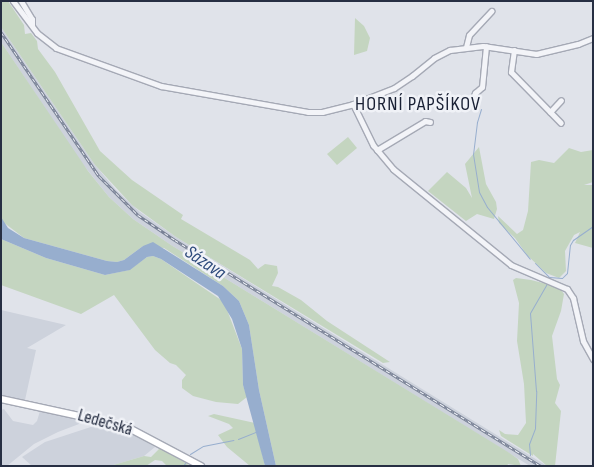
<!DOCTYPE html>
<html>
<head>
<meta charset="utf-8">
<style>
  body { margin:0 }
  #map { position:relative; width:594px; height:467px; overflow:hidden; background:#e0e3ea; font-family:"Sofia Sans Condensed",sans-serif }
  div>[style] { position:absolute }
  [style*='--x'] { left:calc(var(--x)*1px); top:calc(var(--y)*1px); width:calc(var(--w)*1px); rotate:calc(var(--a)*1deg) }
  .built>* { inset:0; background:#cdd2dc }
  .green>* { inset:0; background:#c4d5c0 }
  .water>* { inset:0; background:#97aece }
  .stream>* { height:1px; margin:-0.5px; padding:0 0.5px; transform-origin:0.5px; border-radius:0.5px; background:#97aece }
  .roads { filter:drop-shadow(1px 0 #a5a9b5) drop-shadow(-1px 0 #a5a9b5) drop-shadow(0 1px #a5a9b5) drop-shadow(0 -1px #a5a9b5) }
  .minor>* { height:5px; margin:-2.5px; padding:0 2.5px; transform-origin:2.5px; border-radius:2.5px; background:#f3f4f8 }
  .major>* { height:6px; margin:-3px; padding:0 3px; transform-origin:3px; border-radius:3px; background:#fff }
  .rail>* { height:3px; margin-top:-1.5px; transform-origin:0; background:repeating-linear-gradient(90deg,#f0f2f7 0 4px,#788195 0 8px); box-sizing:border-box; border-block:1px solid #788195 }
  span { translate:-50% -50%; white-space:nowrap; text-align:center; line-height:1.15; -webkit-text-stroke:5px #f0f2f7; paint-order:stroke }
  .street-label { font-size:18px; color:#272f43 }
  .water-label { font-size:19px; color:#2d4a7b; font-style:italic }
  .quarter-label { font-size:20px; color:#192034; letter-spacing:1px }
  .frame { position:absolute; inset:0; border:2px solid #272f43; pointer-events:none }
</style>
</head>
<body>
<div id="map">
  <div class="built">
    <i style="clip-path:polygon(1px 27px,95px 165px,116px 190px,140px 212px,176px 237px,547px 466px,530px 466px,171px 245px,133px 219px,109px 197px,81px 162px,1px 42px)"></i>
    <i style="clip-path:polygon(1px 310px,66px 325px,27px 348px,36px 350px,25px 400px,1px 395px)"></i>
    <i style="clip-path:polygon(4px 409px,13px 421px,33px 425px,37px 421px,40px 411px,81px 420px,79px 424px,58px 432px,34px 444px,7px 466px,1px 466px,1px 410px)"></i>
    <i style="clip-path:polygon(100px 424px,133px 434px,155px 447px,144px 456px,110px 466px,32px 466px,22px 457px,45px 442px)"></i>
  </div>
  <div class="green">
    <i style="clip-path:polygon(1px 1px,8px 1px,24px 25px,25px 34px,31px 33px,37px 41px,38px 49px,55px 72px,100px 151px,132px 180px,183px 215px,181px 219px,250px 260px,258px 269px,265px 264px,277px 266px,278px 273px,272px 286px,278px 287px,301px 300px,327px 321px,390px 362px,383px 363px,176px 237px,132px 205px,95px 165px,1px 27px)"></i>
    <i style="clip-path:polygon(355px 18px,364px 26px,370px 38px,367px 51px,354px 55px)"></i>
    <i style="clip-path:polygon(1px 42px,88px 171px,109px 197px,133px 219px,171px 245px,508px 452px,518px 459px,521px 466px,508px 464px,507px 466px,276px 466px,259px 390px,249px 325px,239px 301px,223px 286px,164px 248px,143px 246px,124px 260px,117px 262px,107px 261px,24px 238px,3px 222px,1px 217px)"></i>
    <i style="clip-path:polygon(348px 137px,357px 148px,337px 165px,327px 154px)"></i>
    <i style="clip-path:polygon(479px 147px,486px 184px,496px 202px,497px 209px,494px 219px,477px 214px,466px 221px,428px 191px,447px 172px,466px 188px,472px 198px,465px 164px)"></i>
    <i style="clip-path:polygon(569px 148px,581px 152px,593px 150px,593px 182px,584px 185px,593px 185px,593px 248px,575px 243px,580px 232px,574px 235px,565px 251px,566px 271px,559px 278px,546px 273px,527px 255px,515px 238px,499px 223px,498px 216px,517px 234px,523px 230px,528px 211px,531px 162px,539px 160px,554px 163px)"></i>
    <i style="clip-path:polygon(1px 239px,46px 258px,105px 275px,129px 270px,147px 257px,153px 256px,161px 259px,224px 302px,242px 349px,243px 385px,247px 397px,238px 404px,216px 402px,193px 396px,182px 388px,182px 380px,186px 375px,176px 365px,170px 363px,155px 350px,114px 295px,81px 314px,1px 285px)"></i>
    <i style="clip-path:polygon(516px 278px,531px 280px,559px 287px,564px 294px,561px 311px,552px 336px,557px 379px,560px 385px,555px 403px,561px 411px,555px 466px,547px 466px,533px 454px,533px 456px,501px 436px,499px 430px,505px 434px,518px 435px,526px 423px,524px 384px,517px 341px,519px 303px,513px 280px)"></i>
    <i style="clip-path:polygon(214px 414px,255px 423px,265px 466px,250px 466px,227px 447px,218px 435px,233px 428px,229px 424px,208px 416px)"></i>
    <i style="clip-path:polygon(160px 448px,188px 464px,187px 466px,167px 466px,162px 461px,155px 460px,146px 466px,110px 466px,144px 456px,151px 457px)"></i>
  </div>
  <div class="water">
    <i style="clip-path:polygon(1px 217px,8px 228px,24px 238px,107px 261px,117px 262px,124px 260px,143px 246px,153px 242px,223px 286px,239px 301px,249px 325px,259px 390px,276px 466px,265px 466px,243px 385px,242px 349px,232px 319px,218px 296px,161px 259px,153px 256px,147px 257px,130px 270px,105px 275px,46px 258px,1px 239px)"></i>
  </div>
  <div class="stream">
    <i style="--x:481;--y:109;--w:14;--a:107"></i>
    <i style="--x:477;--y:122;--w:32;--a:97"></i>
    <i style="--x:473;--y:154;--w:38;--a:81"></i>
    <i style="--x:479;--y:192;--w:17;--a:62"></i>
    <i style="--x:487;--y:207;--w:67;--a:50.4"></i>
    <i style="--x:535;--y:263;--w:20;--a:45"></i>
    <i style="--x:549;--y:277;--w:13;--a:4"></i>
    <i style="--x:562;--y:278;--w:7;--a:-45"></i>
    <i style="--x:567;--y:273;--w:28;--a:-84"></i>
    <i style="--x:570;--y:245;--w:6;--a:-59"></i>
    <i style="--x:573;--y:240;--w:24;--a:-35"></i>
    <i style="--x:238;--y:439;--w:22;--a:-22"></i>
    <i style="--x:190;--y:454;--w:15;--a:-32"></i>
    <i style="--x:203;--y:446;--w:31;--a:-11"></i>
    <i style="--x:530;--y:455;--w:11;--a:-95"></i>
    <i style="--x:529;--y:444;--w:17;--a:-69"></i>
    <i style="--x:535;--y:428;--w:37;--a:-88"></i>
    <i style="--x:536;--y:391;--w:78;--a:-94.4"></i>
    <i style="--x:530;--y:313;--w:34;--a:-60"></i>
    <i style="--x:183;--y:466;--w:4;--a:-56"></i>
  </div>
  <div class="roads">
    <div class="minor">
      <i style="--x:13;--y:1;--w:40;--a:53"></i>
      <i style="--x:37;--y:33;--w:24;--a:38"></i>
      <i style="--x:56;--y:48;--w:112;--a:19.9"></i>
      <i style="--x:161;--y:86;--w:149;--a:10"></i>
      <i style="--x:308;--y:112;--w:14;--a:0"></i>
      <i style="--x:322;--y:112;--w:32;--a:-14"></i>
      <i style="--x:353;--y:104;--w:44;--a:-21.3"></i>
      <i style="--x:394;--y:88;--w:22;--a:-34"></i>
      <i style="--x:412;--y:76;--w:28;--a:-39"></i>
      <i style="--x:434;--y:58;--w:18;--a:-27"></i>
      <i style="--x:450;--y:50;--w:33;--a:-7"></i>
      <i style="--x:483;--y:46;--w:54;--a:8.6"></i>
      <i style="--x:536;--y:54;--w:43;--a:-13.4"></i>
      <i style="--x:578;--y:44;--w:16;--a:-22"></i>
      <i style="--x:21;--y:1;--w:21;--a:59"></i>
      <i style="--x:32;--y:19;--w:6;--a:90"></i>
      <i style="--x:466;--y:47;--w:12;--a:-76"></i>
      <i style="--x:469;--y:35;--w:33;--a:-47"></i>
      <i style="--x:514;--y:50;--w:22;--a:98"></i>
      <i style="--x:511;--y:72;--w:71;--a:45.6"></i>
      <i style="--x:472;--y:100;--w:8;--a:-67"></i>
      <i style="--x:475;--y:93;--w:9;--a:-41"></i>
      <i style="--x:482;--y:87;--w:41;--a:-84.4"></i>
      <i style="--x:353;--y:104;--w:46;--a:64"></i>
      <i style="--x:373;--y:145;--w:31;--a:50"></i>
      <i style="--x:393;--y:169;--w:152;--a:39.1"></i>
      <i style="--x:511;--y:265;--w:61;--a:23.2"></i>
      <i style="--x:567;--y:289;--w:11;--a:56"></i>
      <i style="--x:573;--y:298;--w:44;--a:76.9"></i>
      <i style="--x:583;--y:341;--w:21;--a:61"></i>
      <i style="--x:550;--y:112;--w:16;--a:-47"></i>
      <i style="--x:377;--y:150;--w:56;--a:-31.1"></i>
      <i style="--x:425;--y:121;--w:5;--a:11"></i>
    </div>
    <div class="major">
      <i style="--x:1;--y:399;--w:127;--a:12.3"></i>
      <i style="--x:125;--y:426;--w:86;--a:27.8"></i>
    </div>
  </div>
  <div class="rail">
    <i style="--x:1;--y:32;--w:174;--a:55.8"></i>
    <i style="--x:99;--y:176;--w:55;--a:45"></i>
    <i style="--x:138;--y:215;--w:45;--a:34"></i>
    <i style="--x:175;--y:240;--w:430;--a:31.7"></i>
  </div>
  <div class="street-label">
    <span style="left:105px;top:423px;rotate:16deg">Ledečská</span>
  </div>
  <div class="water-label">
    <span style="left:205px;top:263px;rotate:34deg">Sázava</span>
  </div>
  <div class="quarter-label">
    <span style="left:418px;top:104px">HORNÍ PAPŠÍKOV</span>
  </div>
  <div class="frame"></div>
</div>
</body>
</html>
